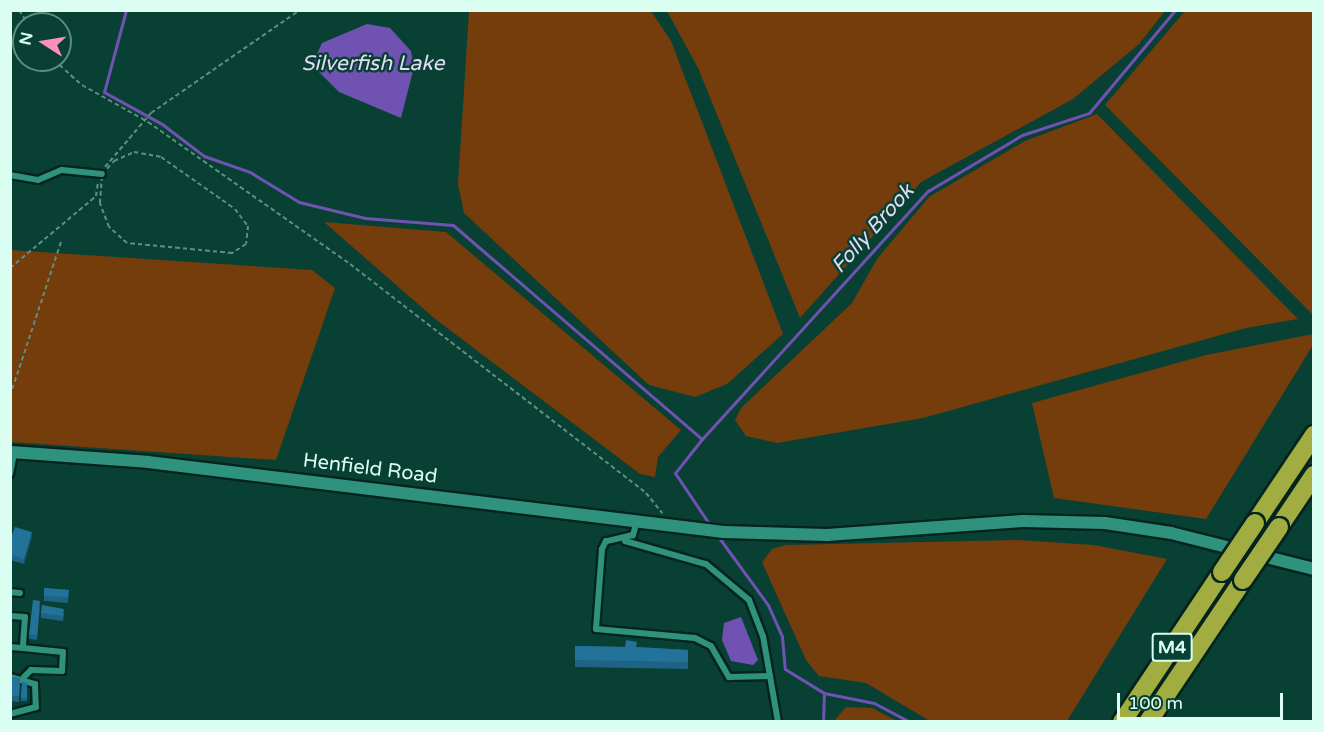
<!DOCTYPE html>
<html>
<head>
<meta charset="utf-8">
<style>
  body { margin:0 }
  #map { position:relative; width:1324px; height:732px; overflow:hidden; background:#094034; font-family:"Varela Round",sans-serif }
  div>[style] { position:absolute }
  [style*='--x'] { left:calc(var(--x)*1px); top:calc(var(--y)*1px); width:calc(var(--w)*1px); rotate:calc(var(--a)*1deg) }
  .green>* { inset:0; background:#753c0c }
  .water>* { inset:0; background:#7052b3 }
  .stream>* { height:3px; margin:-1.5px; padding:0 1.5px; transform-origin:1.5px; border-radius:1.5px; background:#7052b3 }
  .path>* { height:2px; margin-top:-1px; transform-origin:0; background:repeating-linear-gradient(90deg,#5f8e82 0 4.5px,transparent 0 7.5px) }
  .roads { filter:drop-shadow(2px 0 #05241d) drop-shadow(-2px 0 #05241d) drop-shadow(0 2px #05241d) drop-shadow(0 -2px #05241d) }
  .lane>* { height:6px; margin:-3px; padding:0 3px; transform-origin:3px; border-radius:3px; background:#2f927c }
  .street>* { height:12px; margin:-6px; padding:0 6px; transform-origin:6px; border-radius:6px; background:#2f927c }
  .highway>* { height:18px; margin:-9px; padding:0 9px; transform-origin:9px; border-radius:9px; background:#a1ad40 }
  .bridges { filter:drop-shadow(2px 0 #05241d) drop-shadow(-2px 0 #05241d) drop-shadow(0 2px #05241d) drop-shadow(0 -2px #05241d) }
  .highway-bridge>* { height:18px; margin:-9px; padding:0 9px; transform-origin:9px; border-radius:9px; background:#a1ad40 }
  .wall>* { inset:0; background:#1e6284 }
  .shaded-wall>* { inset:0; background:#18506c }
  .building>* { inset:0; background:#23729a }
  span { translate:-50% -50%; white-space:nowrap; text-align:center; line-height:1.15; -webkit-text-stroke:5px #094034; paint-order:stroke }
  .shield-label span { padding:2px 4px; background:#094034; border:2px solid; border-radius:4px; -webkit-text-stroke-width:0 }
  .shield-label { font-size:18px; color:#dbfef3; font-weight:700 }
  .street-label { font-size:20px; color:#dbfef3 }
  .water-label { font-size:21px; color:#e1dbf5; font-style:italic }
  .frame { position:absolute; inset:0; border:12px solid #dbfef3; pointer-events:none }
  .north { position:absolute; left:12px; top:12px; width:60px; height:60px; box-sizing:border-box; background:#094034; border:2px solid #5d8c80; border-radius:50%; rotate:282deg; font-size:16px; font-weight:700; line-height:24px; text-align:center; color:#dbfef3 }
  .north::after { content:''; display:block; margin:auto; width:21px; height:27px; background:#fe8ebc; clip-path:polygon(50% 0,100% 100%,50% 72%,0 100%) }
  .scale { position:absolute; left:1117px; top:693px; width:166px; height:27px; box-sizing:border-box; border:3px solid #dbfef3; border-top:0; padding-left:8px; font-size:18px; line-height:21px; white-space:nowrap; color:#dbfef3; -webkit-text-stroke:4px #094034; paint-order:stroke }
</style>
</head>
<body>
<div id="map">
  <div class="green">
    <i style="clip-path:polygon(469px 11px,651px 11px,671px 41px,783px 334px,727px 384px,695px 397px,649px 385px,464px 213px,458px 184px)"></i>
    <i style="clip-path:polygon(667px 11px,1165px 11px,1139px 44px,1073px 99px,921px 182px,800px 318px,698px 68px)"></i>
    <i style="clip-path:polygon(1185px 11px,1313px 11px,1313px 315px,1105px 105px)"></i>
    <i style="clip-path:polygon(1097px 114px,1298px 319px,1246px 328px,923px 418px,777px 443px,746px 436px,735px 420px,741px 408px,852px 303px,877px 259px,929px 197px,1025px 141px)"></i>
    <i style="clip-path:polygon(324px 222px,446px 232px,681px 430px,658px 457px,655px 477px,640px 474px,434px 318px)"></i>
    <i style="clip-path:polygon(10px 250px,312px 270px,335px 288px,276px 460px,11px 442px)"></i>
    <i style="clip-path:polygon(1313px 334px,1313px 345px,1206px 519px,1054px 498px,1032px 403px,1206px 355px)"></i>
    <i style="clip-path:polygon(1018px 540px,1094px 545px,1167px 559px,1067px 721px,930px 721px,866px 683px,819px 676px,806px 660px,762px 562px,772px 549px,786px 545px)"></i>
    <i style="clip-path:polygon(846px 707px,872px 708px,897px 721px,834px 721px)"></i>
  </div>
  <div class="water">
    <i style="clip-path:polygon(367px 24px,390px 28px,411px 51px,414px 67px,401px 118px,339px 92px,312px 65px,322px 43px)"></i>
    <i style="clip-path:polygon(741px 617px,758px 660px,753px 665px,731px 661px,722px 640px,724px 623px)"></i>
  </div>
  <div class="stream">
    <i style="--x:126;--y:10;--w:85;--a:105"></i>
    <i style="--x:104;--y:92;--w:66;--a:28.9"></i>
    <i style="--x:162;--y:124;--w:53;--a:37.3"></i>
    <i style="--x:204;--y:156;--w:49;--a:19.2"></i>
    <i style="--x:250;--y:172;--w:57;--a:31.5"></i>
    <i style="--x:299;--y:202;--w:68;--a:13.6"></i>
    <i style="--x:365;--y:218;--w:88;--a:4.5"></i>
    <i style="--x:453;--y:225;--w:328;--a:40.7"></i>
    <i style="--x:702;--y:439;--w:43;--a:128.5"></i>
    <i style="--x:675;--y:473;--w:66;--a:56.1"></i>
    <i style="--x:702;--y:439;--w:336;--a:-47.7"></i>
    <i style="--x:928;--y:191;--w:109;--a:-30.8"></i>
    <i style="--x:1022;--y:135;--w:71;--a:-18.2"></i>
    <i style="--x:1089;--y:113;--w:134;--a:-50.1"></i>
    <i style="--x:717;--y:535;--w:87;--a:53.9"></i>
    <i style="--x:768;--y:605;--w:35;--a:66"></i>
    <i style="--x:782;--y:637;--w:32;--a:85"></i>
    <i style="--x:785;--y:669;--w:46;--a:31.6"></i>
    <i style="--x:824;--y:693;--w:29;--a:92"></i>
    <i style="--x:824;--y:693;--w:51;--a:11.3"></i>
    <i style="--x:874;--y:703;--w:41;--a:27.8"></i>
  </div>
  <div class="path">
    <i style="--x:19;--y:10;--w:17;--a:57"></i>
    <i style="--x:54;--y:60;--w:38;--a:42"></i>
    <i style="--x:82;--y:85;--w:76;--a:29.3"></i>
    <i style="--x:148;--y:122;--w:247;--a:35.1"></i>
    <i style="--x:350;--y:264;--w:374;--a:37.7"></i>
    <i style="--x:646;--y:493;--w:26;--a:51"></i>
    <i style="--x:134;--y:152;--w:27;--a:10"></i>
    <i style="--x:161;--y:157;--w:90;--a:35.1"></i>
    <i style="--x:235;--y:209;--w:21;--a:53"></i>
    <i style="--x:248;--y:226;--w:18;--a:96"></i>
    <i style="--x:246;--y:244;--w:17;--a:147"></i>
    <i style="--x:232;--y:253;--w:105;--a:-174.6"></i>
    <i style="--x:127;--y:243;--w:24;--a:-138"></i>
    <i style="--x:109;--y:227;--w:26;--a:-111"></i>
    <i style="--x:100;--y:203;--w:29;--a:-86"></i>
    <i style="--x:102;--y:174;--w:18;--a:-47"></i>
    <i style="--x:114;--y:161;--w:22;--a:-24"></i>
    <i style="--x:105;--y:167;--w:71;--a:-49.6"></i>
    <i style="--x:151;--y:113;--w:181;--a:-34.7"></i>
    <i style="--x:10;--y:268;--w:112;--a:-39.9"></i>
    <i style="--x:96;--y:196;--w:14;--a:-82"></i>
    <i style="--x:10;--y:396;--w:165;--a:-71.7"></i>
  </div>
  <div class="roads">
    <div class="lane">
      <i style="--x:10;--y:175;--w:28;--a:10"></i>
      <i style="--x:38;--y:180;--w:26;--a:-23"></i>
      <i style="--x:62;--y:170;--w:40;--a:5.7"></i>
      <i style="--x:10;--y:474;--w:21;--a:-79"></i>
      <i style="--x:637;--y:521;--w:15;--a:106"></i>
      <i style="--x:633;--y:535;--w:28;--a:167"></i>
      <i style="--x:606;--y:541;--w:9;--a:117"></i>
      <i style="--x:602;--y:549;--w:80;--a:94.3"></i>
      <i style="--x:596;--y:629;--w:99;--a:5.2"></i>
      <i style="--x:695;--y:638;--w:18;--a:27"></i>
      <i style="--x:711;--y:646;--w:36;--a:60"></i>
      <i style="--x:729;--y:677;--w:41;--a:-1.4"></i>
      <i style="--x:625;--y:541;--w:84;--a:15.9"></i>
      <i style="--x:706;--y:564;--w:56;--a:39.9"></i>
      <i style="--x:749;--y:600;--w:39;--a:69"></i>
      <i style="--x:763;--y:636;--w:87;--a:80.1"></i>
      <i style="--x:10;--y:592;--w:10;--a:6"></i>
      <i style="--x:10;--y:616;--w:15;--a:4"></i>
      <i style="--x:25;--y:617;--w:31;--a:94"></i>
      <i style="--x:23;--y:648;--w:40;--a:5.7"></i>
      <i style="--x:63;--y:652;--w:19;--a:93"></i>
      <i style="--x:62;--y:671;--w:31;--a:-178"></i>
      <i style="--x:31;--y:670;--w:10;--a:135"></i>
      <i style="--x:10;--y:647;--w:13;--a:4"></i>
      <i style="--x:10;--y:677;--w:26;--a:16"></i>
      <i style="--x:35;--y:684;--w:23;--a:88"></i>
      <i style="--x:36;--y:707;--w:27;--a:165"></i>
    </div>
    <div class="street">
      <i style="--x:10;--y:452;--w:138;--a:4.1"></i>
      <i style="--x:148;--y:462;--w:580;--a:6.93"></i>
      <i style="--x:724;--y:532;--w:103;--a:1.7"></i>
      <i style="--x:827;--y:535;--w:196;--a:-4.1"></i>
      <i style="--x:1023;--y:521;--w:82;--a:1.4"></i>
      <i style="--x:1105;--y:523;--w:67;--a:8.6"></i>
      <i style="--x:1171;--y:533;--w:147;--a:14.1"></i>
    </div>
    <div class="highway">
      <i style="--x:1255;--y:523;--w:106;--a:-56.2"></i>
      <i style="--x:1279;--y:527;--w:63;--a:-56.1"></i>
      <i style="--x:1122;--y:722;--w:180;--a:-56.3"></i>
      <i style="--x:1148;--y:722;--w:171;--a:-56.2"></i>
    </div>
  </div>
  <div class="bridges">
    <div class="highway-bridge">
      <i style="--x:1222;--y:572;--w:59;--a:-56"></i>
      <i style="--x:1243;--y:580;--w:64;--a:-55.8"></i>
    </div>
  </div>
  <div class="wall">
    <i style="clip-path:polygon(32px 537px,24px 564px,10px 560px,10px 540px)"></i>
    <i style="clip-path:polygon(44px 588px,69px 590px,68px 603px,44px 601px)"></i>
    <i style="clip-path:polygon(40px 606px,37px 640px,29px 639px,29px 634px)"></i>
    <i style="clip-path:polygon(41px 613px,64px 614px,63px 621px,41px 618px)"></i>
    <i style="clip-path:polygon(575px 646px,636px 647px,688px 650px,688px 669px,575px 667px)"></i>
    <i style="clip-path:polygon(10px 677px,20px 678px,19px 702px,10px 701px)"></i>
    <i style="clip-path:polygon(22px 682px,27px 682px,27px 701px,21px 701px)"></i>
  </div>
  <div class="shaded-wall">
    <i style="clip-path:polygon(32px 532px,32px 537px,24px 564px,24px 559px)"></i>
  </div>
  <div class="building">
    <i style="clip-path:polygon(15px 527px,32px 532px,24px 559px,10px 554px,10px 540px)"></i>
    <i style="clip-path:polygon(44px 588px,69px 590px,68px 597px,44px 596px)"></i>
    <i style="clip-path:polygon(33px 600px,40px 601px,37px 635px,29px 634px)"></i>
    <i style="clip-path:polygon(42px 605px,64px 609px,63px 616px,41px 613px)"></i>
    <i style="clip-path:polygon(626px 640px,637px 642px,636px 647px,688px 650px,688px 662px,575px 660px,575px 646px,625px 647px)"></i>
    <i style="clip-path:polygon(10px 677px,20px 678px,19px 696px,10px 696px)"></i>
    <i style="clip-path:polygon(22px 682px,27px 682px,27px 698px,21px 698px)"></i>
  </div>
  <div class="shield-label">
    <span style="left:1172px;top:647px">M4</span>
  </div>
  <div class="street-label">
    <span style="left:370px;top:469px;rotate:7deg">Henfield Road</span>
  </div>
  <div class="water-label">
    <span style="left:373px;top:64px">Silverfish Lake</span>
    <span style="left:873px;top:229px;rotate:-48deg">Folly Brook</span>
  </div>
  <div class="frame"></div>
  <div class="north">N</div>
  <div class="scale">100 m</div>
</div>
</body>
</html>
